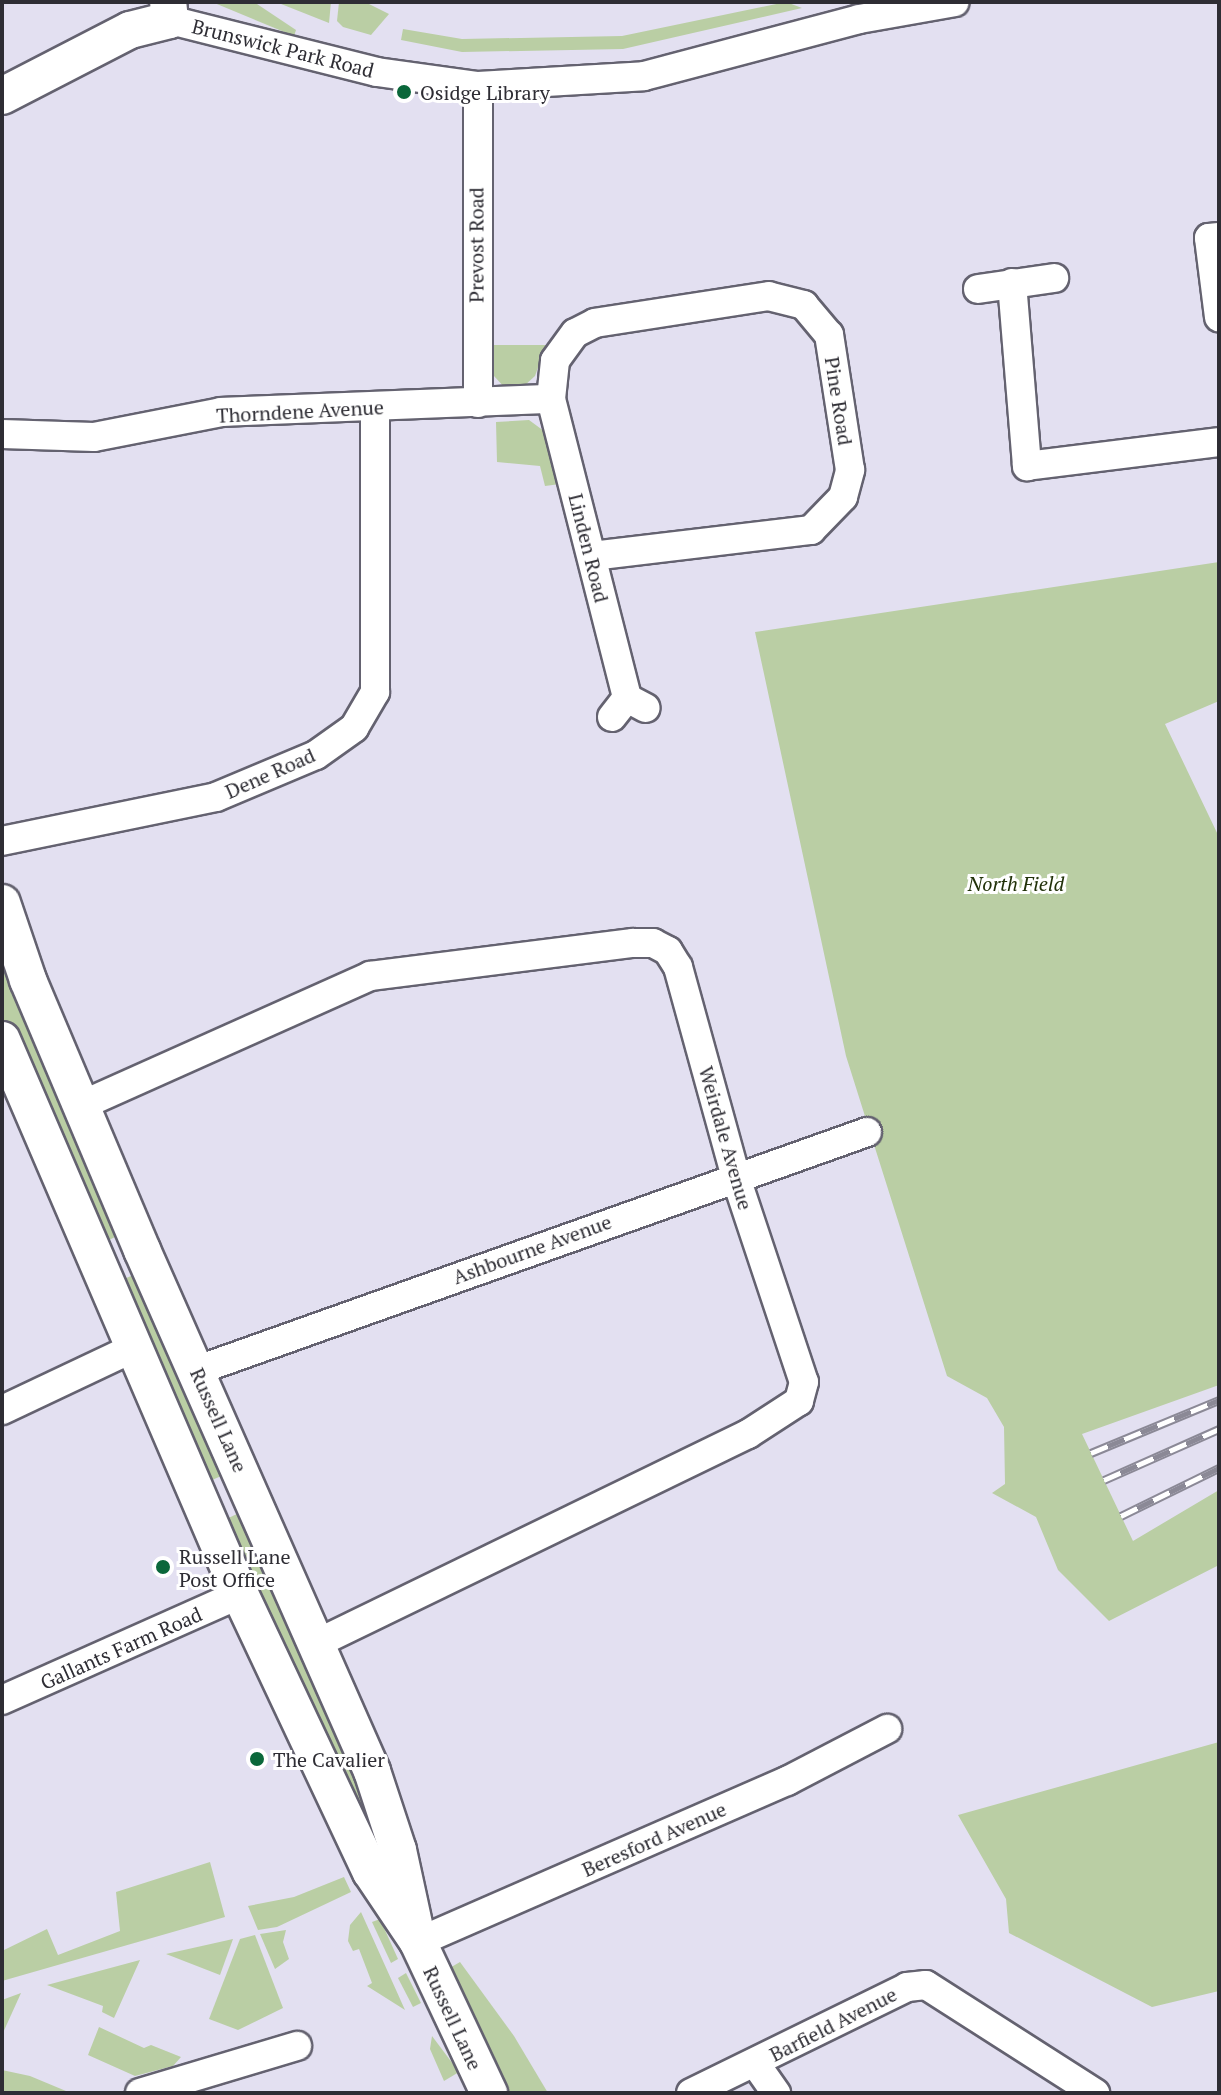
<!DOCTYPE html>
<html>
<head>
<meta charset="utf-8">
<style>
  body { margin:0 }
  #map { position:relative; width:1221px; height:2095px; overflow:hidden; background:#e3e0f1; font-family:"PT Serif",serif }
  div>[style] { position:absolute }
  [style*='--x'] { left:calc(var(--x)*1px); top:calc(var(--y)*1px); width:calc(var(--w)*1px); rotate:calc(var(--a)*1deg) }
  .green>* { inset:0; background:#bacea4 }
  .roads { filter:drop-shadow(2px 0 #646270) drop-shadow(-2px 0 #646270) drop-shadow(0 2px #646270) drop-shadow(0 -2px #646270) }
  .minor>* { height:28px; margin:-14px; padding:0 14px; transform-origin:14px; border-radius:14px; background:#fff }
  .major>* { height:36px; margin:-18px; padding:0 18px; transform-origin:18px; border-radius:18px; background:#fff }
  .rail>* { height:9px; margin-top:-4.5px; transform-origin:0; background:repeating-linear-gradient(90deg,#fff 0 18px,#8b8996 0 36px); box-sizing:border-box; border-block:2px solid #8b8996 }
  .dots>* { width:22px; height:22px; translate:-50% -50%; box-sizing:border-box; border:4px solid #fff; border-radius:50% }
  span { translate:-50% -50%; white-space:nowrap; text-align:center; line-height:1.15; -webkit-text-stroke:6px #fff; paint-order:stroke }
  .street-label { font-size:20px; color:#2e2d34 }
  .poi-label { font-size:20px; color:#2e2d34 }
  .left { translate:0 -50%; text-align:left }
  .park-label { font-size:20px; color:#213109; font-style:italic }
  .frame { position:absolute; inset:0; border:4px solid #2e2d34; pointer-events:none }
</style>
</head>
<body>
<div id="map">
  <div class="green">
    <i style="clip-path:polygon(212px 2px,254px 2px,296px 30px,294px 36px)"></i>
    <i style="clip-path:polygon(276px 2px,331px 2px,329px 23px)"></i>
    <i style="clip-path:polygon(339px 2px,365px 2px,389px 14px,371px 35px,343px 27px,337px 21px)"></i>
    <i style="clip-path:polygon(786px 2px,802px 8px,623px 49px,462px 52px,401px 40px,403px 29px,462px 39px,622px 36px)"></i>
    <i style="clip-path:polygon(493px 345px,546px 345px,535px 376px,524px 386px,505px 388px,494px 376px)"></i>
    <i style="clip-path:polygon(529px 420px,548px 434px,560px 484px,545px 486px,540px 466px,497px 462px,496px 422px)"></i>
    <i style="clip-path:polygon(1219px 562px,1219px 701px,1165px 724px,1219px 837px,1219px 1385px,1082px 1434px,1133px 1541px,1219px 1490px,1219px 1565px,1109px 1621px,1058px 1570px,1036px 1517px,992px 1493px,1005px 1484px,1004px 1427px,987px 1398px,947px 1376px,846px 1056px,755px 632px)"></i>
    <i style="clip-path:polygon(2px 949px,121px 1234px,95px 1247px,2px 1030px)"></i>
    <i style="clip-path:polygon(138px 1273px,226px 1474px,198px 1486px,110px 1285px)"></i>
    <i style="clip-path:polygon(241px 1512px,315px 1676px,385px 1852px,369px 1857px,216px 1524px)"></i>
    <i style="clip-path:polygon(1219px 1742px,1219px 1991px,1152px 2007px,1009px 1933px,1006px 1899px,958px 1815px)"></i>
    <i style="clip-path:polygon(210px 1862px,225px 1917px,2px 1981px,2px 1951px,47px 1929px,58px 1955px,120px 1931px,116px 1892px)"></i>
    <i style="clip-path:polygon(344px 1877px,351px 1892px,277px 1927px,258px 1930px,248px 1906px,294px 1897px)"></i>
    <i style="clip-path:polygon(361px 1912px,405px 2010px,367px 1986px,372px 1983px,359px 1949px,353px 1951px,348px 1941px,350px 1925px)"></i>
    <i style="clip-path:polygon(380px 1919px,398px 1959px,391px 1963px,372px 1922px)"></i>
    <i style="clip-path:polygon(286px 1930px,283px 1942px,289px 1959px,275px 1969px,260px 1934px)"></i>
    <i style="clip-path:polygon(255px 1935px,283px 2008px,238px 2030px,209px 2019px,240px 1939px)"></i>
    <i style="clip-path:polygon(233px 1939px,220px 1975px,166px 1954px)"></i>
    <i style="clip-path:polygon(140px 1960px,114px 2018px,102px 2012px,103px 2006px,47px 1985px)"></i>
    <i style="clip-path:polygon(460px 1962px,514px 2036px,548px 2093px,501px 2093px,448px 1969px)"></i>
    <i style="clip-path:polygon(406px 1973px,421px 2003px,413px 2007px,398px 1978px)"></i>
    <i style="clip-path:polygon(21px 1993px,2px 2035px,2px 2000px)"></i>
    <i style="clip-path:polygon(99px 2027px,144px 2048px,151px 2045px,181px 2057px,173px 2066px,135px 2076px,88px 2055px)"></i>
    <i style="clip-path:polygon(432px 2036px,459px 2072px,444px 2081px,430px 2049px)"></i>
    <i style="clip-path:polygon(2px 2070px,30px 2076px,66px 2091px,2px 2093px)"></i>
  </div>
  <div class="roads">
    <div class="minor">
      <i style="--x:170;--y:20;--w:213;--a:14.1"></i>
      <i style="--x:377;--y:72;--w:102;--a:7.9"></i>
      <i style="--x:478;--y:86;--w:166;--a:-3.4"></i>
      <i style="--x:644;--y:76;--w:222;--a:-14.8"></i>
      <i style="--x:859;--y:19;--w:97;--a:-10"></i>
      <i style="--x:1219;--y:237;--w:10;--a:174"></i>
      <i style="--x:1209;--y:238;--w:80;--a:82.8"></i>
      <i style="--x:1012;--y:283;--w:184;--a:85.3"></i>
      <i style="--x:1027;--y:466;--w:193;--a:-7.1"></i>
      <i style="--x:978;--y:289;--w:77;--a:-8.2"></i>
      <i style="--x:478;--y:403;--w:317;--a:-90"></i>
      <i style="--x:2;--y:434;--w:92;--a:1.9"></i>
      <i style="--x:94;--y:437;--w:129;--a:-11.1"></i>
      <i style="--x:221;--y:412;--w:330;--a:-2.3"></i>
      <i style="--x:592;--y:556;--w:221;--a:-6.8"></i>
      <i style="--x:811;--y:530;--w:46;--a:-45.9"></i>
      <i style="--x:843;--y:497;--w:28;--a:-75"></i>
      <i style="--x:850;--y:470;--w:137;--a:-98.8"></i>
      <i style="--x:829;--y:335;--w:39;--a:-130"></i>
      <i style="--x:804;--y:305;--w:36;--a:-166"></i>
      <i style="--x:769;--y:296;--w:176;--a:171.2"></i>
      <i style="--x:595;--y:323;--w:22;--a:153"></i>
      <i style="--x:575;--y:333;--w:34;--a:126"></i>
      <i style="--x:555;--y:361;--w:38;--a:96"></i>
      <i style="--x:551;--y:399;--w:309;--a:75.7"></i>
      <i style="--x:612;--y:717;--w:24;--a:-52"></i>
      <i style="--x:627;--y:698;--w:21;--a:28"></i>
      <i style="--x:2;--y:841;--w:218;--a:-11.6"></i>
      <i style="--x:216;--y:797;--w:108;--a:-22.8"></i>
      <i style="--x:316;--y:755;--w:47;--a:-35.4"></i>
      <i style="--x:354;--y:728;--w:42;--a:-59.7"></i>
      <i style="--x:375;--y:692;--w:284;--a:-90"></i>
      <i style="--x:82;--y:1105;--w:316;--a:-24.1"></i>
      <i style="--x:370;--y:976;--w:265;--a:-7.2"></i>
      <i style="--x:633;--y:943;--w:20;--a:0"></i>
      <i style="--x:653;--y:943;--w:17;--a:28"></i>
      <i style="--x:668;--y:951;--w:19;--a:58"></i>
      <i style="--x:678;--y:967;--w:219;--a:74.6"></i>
      <i style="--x:736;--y:1178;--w:215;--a:71.6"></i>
      <i style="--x:804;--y:1382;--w:20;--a:105"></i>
      <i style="--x:799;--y:1401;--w:61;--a:147.1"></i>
      <i style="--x:748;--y:1434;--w:477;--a:154.1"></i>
      <i style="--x:198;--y:1370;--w:710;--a:-19.58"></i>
      <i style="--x:2;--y:1410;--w:145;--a:-25.3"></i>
      <i style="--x:2;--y:1700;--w:261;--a:-24"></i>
      <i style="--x:418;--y:1942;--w:403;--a:-23.6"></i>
      <i style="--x:787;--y:1781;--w:113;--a:-27.5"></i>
      <i style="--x:755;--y:2063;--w:37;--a:55"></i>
      <i style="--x:140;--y:2093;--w:164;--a:-16.7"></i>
      <i style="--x:691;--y:2093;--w:241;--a:-26.1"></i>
      <i style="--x:907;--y:1987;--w:19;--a:-6"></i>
      <i style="--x:926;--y:1985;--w:201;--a:32.6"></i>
    </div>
    <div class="major">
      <i style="--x:2;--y:96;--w:144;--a:-27.3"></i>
      <i style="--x:130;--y:30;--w:41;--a:-14"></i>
      <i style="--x:170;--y:20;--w:18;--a:-96"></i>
      <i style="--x:2;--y:903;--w:81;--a:71.3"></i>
      <i style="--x:28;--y:980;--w:293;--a:67.1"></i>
      <i style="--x:142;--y:1250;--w:570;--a:66.18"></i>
      <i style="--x:372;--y:1771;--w:83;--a:71.8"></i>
      <i style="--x:398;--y:1850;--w:76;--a:77.8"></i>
      <i style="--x:2;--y:1040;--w:603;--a:66.75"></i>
      <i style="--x:240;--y:1594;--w:307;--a:64.8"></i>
      <i style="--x:371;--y:1872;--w:84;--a:56.1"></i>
      <i style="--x:418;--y:1942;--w:167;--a:64.8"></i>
    </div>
  </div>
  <div class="rail">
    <i style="--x:1091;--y:1453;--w:139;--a:-22.5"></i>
    <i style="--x:1104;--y:1480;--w:126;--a:-23.9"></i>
    <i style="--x:1121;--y:1516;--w:109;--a:-26.1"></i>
  </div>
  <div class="dots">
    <i style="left:404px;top:92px;background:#0a673a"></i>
    <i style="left:163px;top:1567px;background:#0a673a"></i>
    <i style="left:257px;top:1759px;background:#0a673a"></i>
  </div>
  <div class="street-label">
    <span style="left:283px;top:48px;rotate:14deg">Brunswick Park Road</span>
    <span style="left:476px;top:245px;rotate:-90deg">Prevost Road</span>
    <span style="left:839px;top:401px;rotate:81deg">Pine Road</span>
    <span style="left:300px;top:411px;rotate:-3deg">Thorndene Avenue</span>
    <span style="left:589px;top:548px;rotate:76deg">Linden Road</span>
    <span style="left:270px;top:773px;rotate:-24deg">Dene Road</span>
    <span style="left:726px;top:1138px;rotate:74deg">Weirdale Avenue</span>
    <span style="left:532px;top:1249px;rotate:-20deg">Ashbourne Avenue</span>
    <span style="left:219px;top:1420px;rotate:66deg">Russell Lane</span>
    <span style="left:121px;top:1648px;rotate:-24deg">Gallants Farm Road</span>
    <span style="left:654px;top:1839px;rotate:-24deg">Beresford Avenue</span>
    <span style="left:453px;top:2018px;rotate:65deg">Russell Lane</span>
    <span style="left:833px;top:2024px;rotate:-27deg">Barfield Avenue</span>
  </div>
  <div class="poi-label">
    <span class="left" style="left:420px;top:92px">Osidge Library</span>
    <span class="left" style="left:179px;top:1568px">Russell Lane<br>Post Office</span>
    <span class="left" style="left:273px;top:1759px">The Cavalier</span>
  </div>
  <div class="park-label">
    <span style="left:1016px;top:883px">North Field</span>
  </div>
  <div class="frame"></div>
</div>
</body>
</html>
